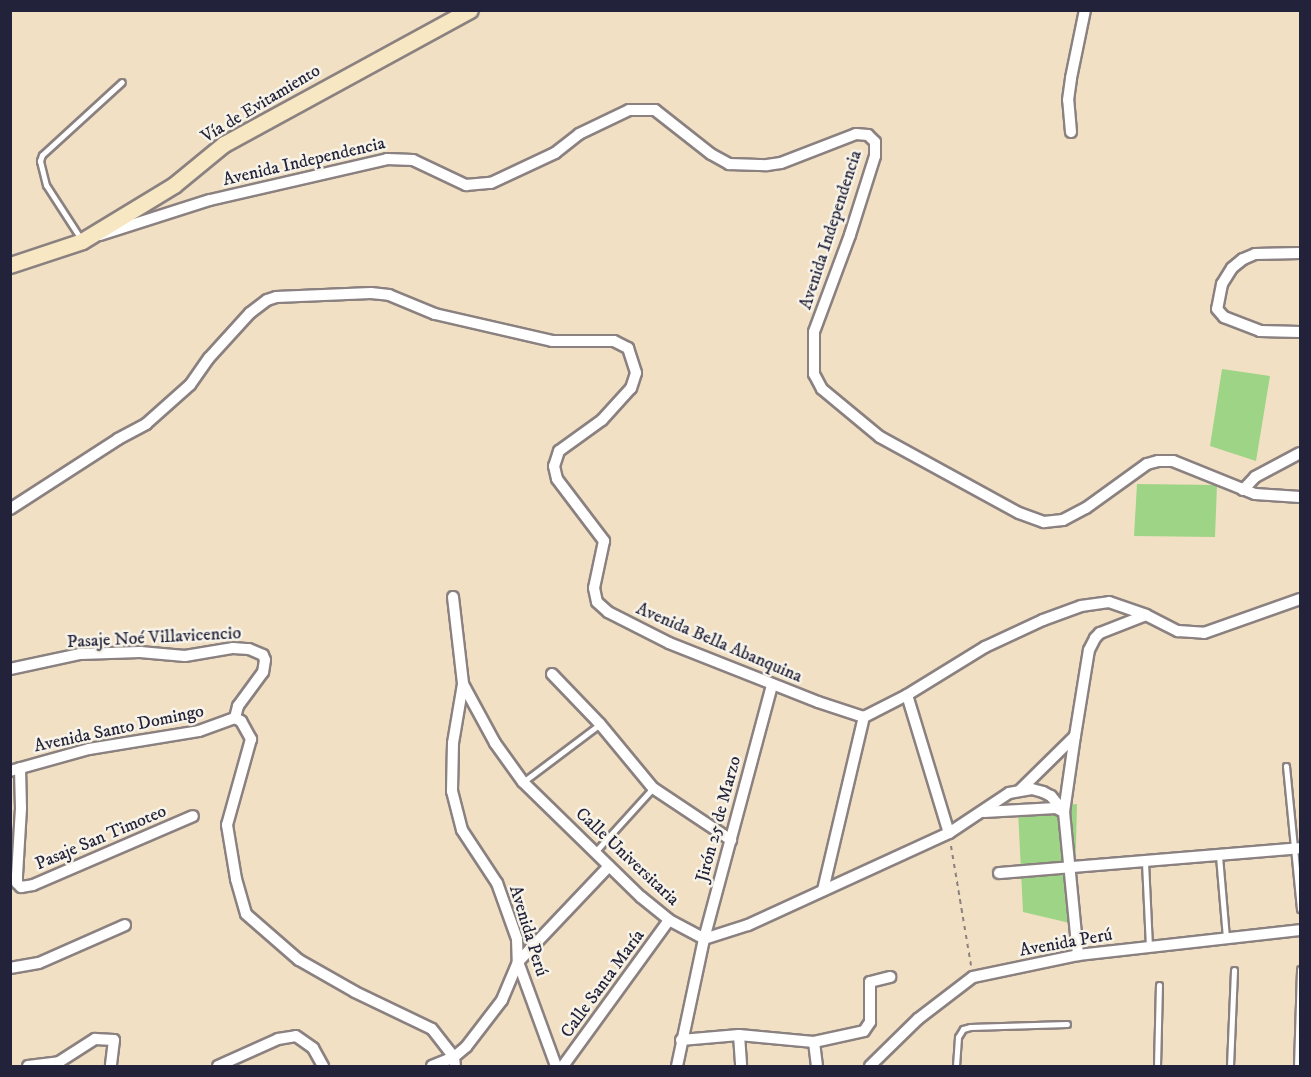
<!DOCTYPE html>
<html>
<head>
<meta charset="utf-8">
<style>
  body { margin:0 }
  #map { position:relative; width:1311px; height:1077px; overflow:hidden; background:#f2e0c4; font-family:"IM FELL DW Pica",serif }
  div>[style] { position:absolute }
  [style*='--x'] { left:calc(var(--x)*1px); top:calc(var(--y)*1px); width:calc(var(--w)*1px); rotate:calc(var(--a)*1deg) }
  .green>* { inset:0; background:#9ed486 }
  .path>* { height:2px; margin-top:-1px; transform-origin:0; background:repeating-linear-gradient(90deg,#8a8180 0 4.5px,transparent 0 9px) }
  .roads { filter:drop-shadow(2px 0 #8a8180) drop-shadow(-2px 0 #8a8180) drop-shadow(0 2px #8a8180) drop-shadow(0 -2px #8a8180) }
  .lane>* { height:5px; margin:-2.5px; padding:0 2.5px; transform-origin:2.5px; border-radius:2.5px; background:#fff }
  .street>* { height:10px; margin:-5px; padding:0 5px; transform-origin:5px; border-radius:5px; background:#fff }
  .secondary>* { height:15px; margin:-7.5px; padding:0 7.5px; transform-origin:7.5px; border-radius:7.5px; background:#f8e7c3 }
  span { translate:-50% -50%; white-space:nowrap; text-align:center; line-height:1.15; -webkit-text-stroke:5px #f7f3e8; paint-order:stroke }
  .street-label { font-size:18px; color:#22223b }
  .frame { position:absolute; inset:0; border:12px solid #22223b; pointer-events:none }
</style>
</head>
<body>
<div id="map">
  <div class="green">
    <i style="clip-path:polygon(1222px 369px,1270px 376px,1256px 461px,1210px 446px)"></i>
    <i style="clip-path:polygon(1137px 484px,1217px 485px,1215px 537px,1134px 536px)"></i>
    <i style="clip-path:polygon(1077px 804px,1074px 924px,1023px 912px,1018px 810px)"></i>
  </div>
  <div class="path">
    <i style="--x:951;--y:846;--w:121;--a:80.5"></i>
  </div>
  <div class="roads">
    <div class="lane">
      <i style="--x:81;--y:239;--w:64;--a:-122.9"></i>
      <i style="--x:46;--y:185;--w:25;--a:-104"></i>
      <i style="--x:40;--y:161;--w:6;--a:-72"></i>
      <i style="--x:42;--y:155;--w:108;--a:-42.4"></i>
      <i style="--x:1286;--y:766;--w:144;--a:84.4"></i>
      <i style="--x:523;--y:782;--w:96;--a:-37"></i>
      <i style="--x:595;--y:852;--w:86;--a:-47.8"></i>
      <i style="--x:1219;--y:856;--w:82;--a:85.1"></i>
      <i style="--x:1145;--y:862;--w:84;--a:87.3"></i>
      <i style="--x:956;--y:1066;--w:29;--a:-86"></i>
      <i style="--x:958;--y:1037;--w:9;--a:-58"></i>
      <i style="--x:963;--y:1029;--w:7;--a:-16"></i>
      <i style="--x:970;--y:1027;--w:97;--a:-1.8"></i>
      <i style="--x:1157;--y:1066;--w:81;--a:-88.6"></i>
      <i style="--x:1230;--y:1066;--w:96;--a:-87.6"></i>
      <i style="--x:1297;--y:1066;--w:97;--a:-88.2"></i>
    </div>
    <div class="street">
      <i style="--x:1071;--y:132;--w:32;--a:-95"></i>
      <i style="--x:1068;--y:100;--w:22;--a:-82"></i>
      <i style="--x:1071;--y:78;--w:69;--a:-78.4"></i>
      <i style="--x:100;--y:235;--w:115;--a:-17.7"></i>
      <i style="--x:210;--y:200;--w:182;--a:-13"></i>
      <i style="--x:387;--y:159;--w:26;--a:2"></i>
      <i style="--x:413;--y:160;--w:59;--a:25.3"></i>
      <i style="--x:466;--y:185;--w:25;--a:-5"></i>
      <i style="--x:491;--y:183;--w:71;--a:-25.1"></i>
      <i style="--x:555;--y:153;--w:31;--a:-38"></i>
      <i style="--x:579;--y:134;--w:55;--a:-25.6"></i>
      <i style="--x:629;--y:110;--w:26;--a:0"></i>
      <i style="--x:655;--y:110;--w:71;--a:38.2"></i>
      <i style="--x:711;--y:154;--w:21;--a:29"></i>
      <i style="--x:729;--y:164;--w:38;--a:2"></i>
      <i style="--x:767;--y:165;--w:14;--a:-8"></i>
      <i style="--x:781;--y:163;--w:80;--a:-21.1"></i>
      <i style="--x:856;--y:134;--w:12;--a:5"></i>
      <i style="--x:868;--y:135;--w:10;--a:45"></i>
      <i style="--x:875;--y:142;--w:14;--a:90"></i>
      <i style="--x:875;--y:156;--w:83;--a:107.6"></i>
      <i style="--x:850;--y:235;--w:103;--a:110.4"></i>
      <i style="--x:814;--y:332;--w:42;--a:90"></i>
      <i style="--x:814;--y:374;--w:17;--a:62"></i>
      <i style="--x:822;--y:389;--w:75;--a:39.6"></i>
      <i style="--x:880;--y:437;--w:158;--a:28.7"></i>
      <i style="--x:1019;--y:513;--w:27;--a:20"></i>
      <i style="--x:1044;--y:522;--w:19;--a:-6"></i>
      <i style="--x:1063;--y:520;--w:26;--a:-28"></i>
      <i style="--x:1086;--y:508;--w:75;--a:-35.8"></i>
      <i style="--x:1147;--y:464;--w:11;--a:-15"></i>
      <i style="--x:1158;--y:461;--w:15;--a:0"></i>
      <i style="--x:1173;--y:461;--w:88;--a:21.9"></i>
      <i style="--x:1255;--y:494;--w:45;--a:3.8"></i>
      <i style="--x:1300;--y:253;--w:45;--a:178.7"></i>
      <i style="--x:1255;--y:254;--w:13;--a:157"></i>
      <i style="--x:1243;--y:259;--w:14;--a:141"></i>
      <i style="--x:1232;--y:268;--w:19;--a:122"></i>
      <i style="--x:1222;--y:284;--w:25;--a:101"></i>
      <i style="--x:1217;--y:309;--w:11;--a:49"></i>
      <i style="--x:1224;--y:317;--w:39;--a:21"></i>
      <i style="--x:1260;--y:331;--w:40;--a:1.4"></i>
      <i style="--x:1243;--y:490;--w:18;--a:-47"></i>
      <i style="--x:1255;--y:477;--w:51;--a:-28.1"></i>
      <i style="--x:10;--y:509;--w:129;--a:-32.9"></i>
      <i style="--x:118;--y:439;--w:32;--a:-28"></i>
      <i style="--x:146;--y:424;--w:59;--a:-41.6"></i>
      <i style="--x:190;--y:385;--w:33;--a:-55"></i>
      <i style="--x:209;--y:358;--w:61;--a:-47.7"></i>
      <i style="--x:250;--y:313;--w:21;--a:-37"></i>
      <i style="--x:267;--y:300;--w:9;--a:-18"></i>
      <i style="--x:276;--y:297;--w:95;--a:-2.4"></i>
      <i style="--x:371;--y:293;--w:18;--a:6"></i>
      <i style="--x:389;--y:295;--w:50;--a:22.4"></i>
      <i style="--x:435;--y:314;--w:120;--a:13"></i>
      <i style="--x:552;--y:341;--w:62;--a:0"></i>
      <i style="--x:614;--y:341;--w:16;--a:27"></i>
      <i style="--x:628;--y:348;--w:26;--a:72"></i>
      <i style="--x:636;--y:373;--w:16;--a:108"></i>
      <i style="--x:631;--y:388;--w:43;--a:132.2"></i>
      <i style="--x:602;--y:420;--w:53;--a:144.2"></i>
      <i style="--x:559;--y:451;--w:16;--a:108"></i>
      <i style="--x:554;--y:466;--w:13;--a:77"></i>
      <i style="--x:557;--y:479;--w:78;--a:52.8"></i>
      <i style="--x:604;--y:541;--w:48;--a:102"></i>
      <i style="--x:594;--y:588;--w:14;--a:78"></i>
      <i style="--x:597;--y:602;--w:15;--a:42"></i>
      <i style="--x:608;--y:612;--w:68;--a:26.9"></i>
      <i style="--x:669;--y:643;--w:160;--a:21.6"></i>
      <i style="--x:818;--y:702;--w:48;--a:18.1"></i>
      <i style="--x:864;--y:717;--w:48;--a:-27.1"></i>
      <i style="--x:907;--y:695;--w:92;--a:-31.6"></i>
      <i style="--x:985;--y:647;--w:64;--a:-25"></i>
      <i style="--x:1043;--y:620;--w:40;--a:-20.2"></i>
      <i style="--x:1081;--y:606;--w:28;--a:-8"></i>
      <i style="--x:1109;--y:602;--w:39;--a:19"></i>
      <i style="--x:1146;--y:615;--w:36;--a:27"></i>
      <i style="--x:1178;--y:631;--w:26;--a:4"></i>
      <i style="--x:1204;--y:633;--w:102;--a:-19.5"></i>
      <i style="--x:453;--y:597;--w:88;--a:83.4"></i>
      <i style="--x:463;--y:684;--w:60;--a:99.6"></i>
      <i style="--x:453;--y:743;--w:48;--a:91.2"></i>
      <i style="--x:452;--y:791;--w:40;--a:75.6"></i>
      <i style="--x:462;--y:830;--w:64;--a:56.6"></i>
      <i style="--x:497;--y:883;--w:59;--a:70.3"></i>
      <i style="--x:517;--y:939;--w:23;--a:88"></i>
      <i style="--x:518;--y:962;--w:111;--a:69.9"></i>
      <i style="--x:10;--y:669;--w:72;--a:-12.1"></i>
      <i style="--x:80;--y:654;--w:60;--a:-1.9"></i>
      <i style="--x:140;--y:652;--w:45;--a:5.1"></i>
      <i style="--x:185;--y:656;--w:49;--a:-9.5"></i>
      <i style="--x:233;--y:648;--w:16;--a:4"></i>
      <i style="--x:249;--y:649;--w:15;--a:23"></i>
      <i style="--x:263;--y:655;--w:5;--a:68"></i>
      <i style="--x:265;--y:660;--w:12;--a:99"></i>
      <i style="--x:263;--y:672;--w:42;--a:126.3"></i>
      <i style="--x:238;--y:706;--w:12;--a:104"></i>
      <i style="--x:552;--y:674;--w:69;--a:46.2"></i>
      <i style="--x:600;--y:724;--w:83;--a:50.4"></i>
      <i style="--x:653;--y:788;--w:94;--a:33.7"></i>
      <i style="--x:463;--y:684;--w:67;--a:61.5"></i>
      <i style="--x:495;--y:743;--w:48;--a:54.3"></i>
      <i style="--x:523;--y:782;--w:165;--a:44.3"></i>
      <i style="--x:641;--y:897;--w:36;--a:39"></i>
      <i style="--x:669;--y:920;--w:40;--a:28"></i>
      <i style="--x:704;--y:939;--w:46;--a:-17.7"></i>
      <i style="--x:748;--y:925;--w:221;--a:-24.6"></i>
      <i style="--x:949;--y:833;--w:72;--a:-33.7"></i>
      <i style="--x:1009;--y:793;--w:23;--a:-10"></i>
      <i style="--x:1032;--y:789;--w:11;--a:15"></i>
      <i style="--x:1043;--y:792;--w:9;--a:27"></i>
      <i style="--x:1051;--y:796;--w:21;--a:51"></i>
      <i style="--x:1064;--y:812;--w:77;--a:-81.8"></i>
      <i style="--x:907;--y:695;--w:144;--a:73.1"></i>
      <i style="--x:235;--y:718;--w:7;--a:27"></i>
      <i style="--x:241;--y:721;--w:21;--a:61"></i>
      <i style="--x:251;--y:739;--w:89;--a:105.6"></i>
      <i style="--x:227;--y:825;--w:55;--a:80.5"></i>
      <i style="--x:236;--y:879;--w:36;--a:74"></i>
      <i style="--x:246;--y:914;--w:70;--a:41"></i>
      <i style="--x:299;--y:960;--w:64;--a:29.7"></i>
      <i style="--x:355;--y:992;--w:85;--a:25.7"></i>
      <i style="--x:432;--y:1029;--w:36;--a:52"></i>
      <i style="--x:454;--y:1057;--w:9;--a:84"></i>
      <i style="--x:20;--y:768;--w:40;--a:88.6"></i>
      <i style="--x:21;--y:808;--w:68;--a:93.4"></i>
      <i style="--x:17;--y:876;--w:7;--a:90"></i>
      <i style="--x:17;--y:883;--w:6;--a:45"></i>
      <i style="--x:21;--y:887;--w:12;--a:-9"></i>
      <i style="--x:33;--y:885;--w:174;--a:-23.3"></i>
      <i style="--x:10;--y:771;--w:82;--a:-15.6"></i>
      <i style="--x:89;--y:749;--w:111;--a:-9.3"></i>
      <i style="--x:199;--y:731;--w:38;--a:-20"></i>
      <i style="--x:1020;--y:790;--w:77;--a:-44.5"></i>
      <i style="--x:1075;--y:736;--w:87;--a:-80.8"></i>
      <i style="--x:1089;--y:650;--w:13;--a:-63"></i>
      <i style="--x:1095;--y:638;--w:7;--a:-45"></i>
      <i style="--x:1100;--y:633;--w:49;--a:-21.4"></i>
      <i style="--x:984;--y:812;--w:72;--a:-3.2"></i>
      <i style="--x:1056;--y:808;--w:9;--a:27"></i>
      <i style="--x:1064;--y:812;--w:144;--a:84.4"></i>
      <i style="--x:999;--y:873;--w:302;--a:-4.7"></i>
      <i style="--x:823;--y:890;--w:178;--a:-76.7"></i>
      <i style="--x:10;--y:968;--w:29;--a:-10"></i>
      <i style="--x:39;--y:963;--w:94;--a:-23.8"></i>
      <i style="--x:739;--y:1035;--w:31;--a:86"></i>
      <i style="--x:681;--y:1040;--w:58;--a:-4.9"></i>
      <i style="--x:739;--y:1035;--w:75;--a:5.3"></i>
      <i style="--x:814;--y:1042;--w:51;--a:-12.4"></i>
      <i style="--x:864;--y:1031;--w:11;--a:-56"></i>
      <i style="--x:870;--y:1022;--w:40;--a:-90"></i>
      <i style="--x:870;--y:982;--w:21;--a:-14"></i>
      <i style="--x:814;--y:1042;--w:24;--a:83"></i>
      <i style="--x:28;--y:1066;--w:31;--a:-7"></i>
      <i style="--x:59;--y:1062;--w:43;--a:-32.6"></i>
      <i style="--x:95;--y:1039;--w:19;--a:3"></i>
      <i style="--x:114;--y:1040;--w:26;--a:97"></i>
      <i style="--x:218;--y:1066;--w:66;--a:-24.2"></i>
      <i style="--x:278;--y:1039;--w:18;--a:-9"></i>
      <i style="--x:296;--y:1036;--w:21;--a:35"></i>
      <i style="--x:313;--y:1048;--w:21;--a:61"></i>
      <i style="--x:432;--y:1066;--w:24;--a:-22"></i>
      <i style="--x:454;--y:1057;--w:16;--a:-40"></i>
      <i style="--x:466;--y:1047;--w:59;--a:-52.5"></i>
      <i style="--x:502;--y:1000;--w:41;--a:-67.2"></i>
      <i style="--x:518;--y:962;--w:132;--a:-46.5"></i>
      <i style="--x:563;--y:1066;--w:180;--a:-54"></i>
      <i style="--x:677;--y:1066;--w:130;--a:-78"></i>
      <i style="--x:704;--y:939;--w:263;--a:-75"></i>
      <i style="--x:870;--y:1066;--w:67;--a:-44.4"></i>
      <i style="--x:918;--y:1019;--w:69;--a:-37.4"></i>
      <i style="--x:973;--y:977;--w:107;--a:-11.8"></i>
      <i style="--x:1078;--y:955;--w:223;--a:-6.4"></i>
    </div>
    <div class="secondary">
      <i style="--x:10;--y:265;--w:76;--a:-18.4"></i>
      <i style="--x:82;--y:241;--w:108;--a:-31.3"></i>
      <i style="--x:174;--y:185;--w:65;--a:-39.4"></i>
      <i style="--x:224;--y:144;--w:280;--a:-28.6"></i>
    </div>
  </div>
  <div class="street-label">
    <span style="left:261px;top:104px;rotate:-31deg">Vía de Evitamiento</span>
    <span style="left:304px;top:162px;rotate:-13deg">Avenida Independencia</span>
    <span style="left:831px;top:230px;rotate:-72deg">Avenida Independencia</span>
    <span style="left:154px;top:638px;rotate:-3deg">Pasaje Noé Villavicencio</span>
    <span style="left:719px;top:643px;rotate:23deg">Avenida Bella Abanquina</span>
    <span style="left:119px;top:729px;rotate:-12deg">Avenida Santo Domingo</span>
    <span style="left:719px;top:819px;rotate:-75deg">Jirón 25 de Marzo</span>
    <span style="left:101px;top:838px;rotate:-23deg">Pasaje San Timoteo</span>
    <span style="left:627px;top:857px;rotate:43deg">Calle Universitaria</span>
    <span style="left:528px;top:931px;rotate:73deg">Avenida Perú</span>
    <span style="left:1066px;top:943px;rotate:-10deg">Avenida Perú</span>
    <span style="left:603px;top:984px;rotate:-54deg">Calle Santa María</span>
  </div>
  <div class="frame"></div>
</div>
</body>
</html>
